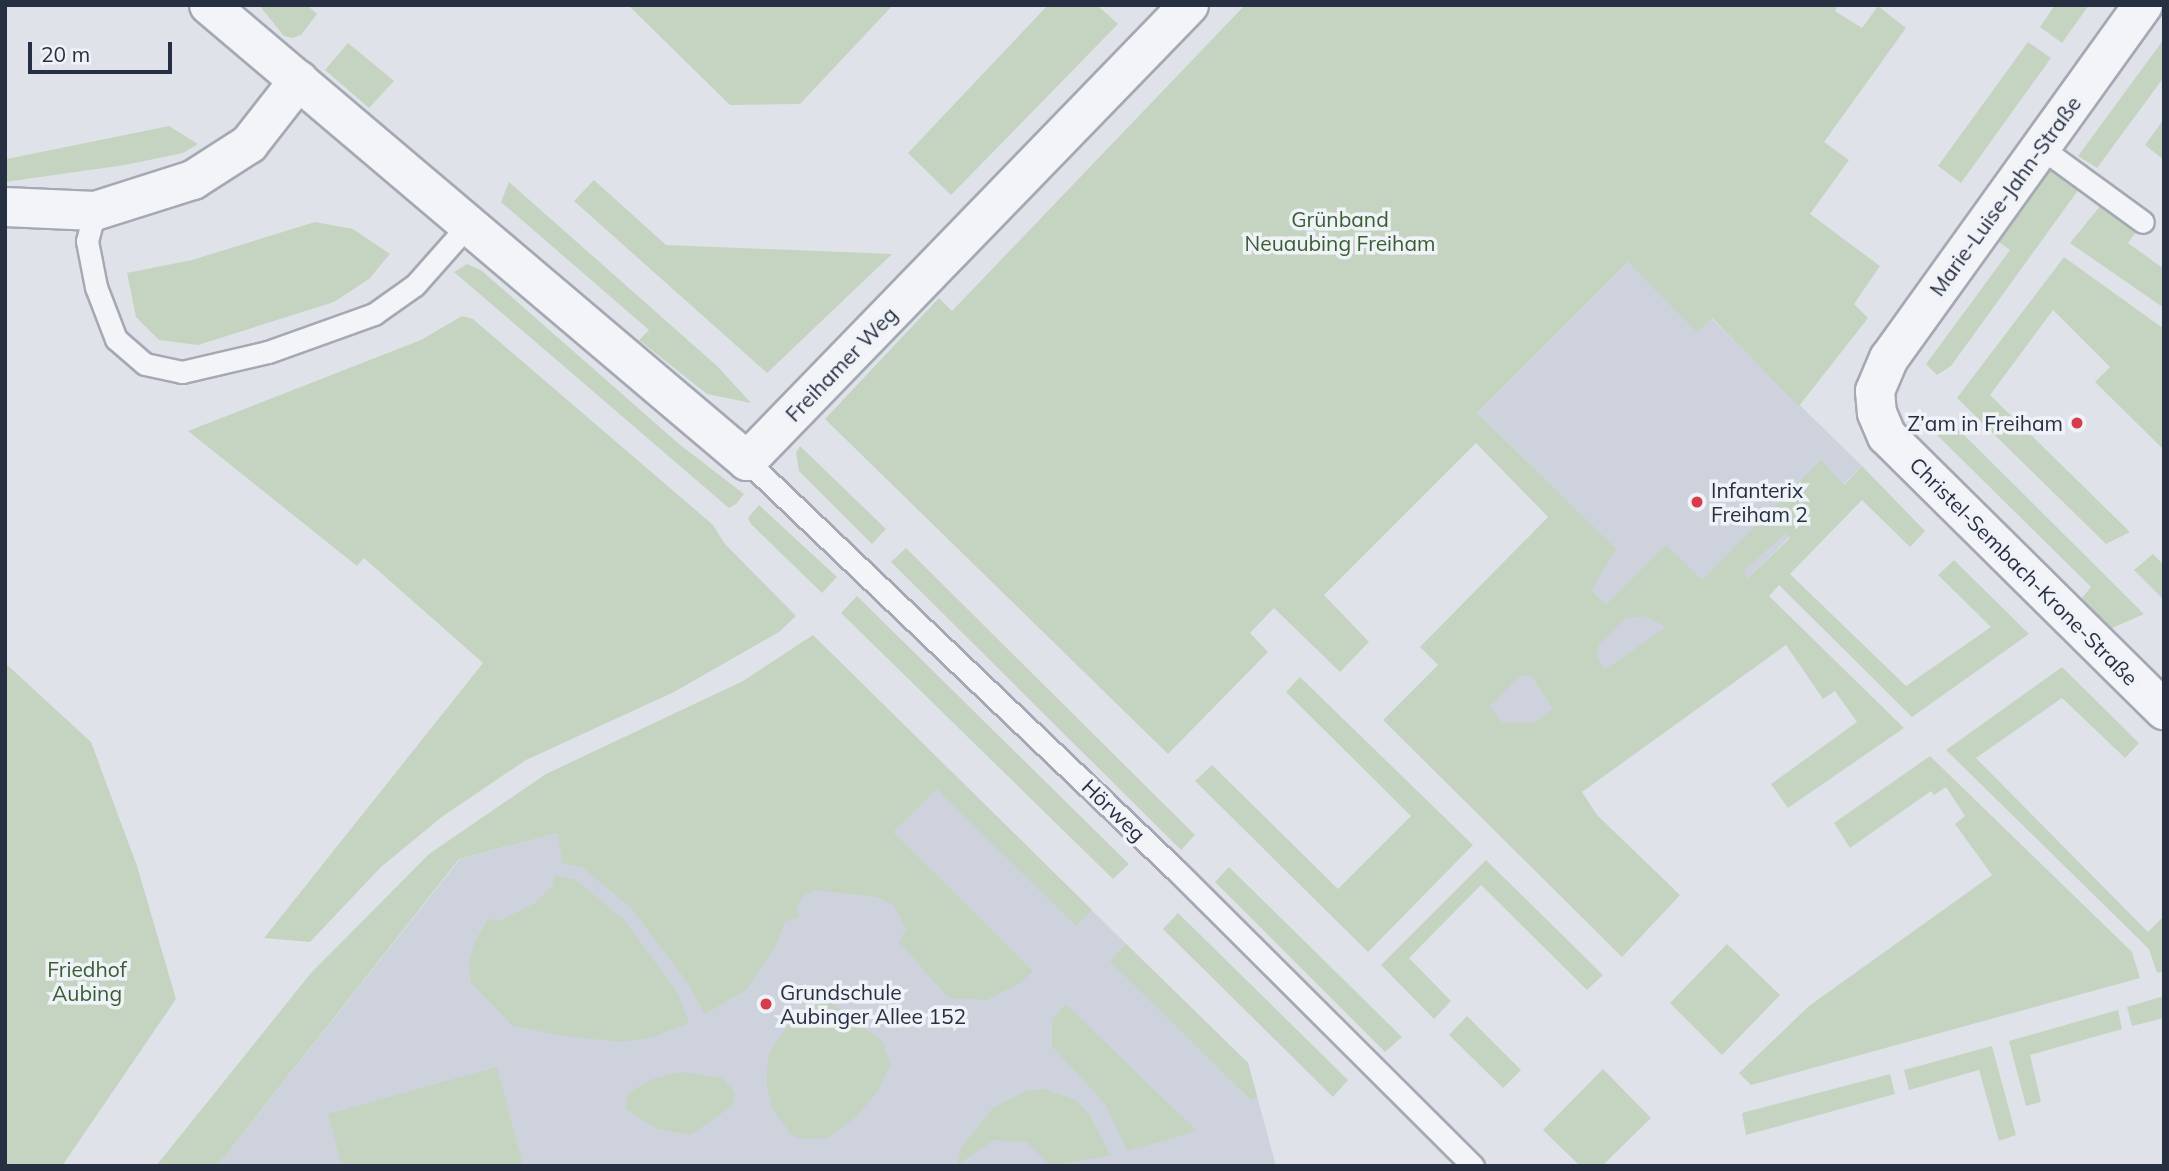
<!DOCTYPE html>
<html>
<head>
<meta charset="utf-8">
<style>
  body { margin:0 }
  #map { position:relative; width:2169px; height:1171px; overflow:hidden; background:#dfe3e9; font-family:Mulish,sans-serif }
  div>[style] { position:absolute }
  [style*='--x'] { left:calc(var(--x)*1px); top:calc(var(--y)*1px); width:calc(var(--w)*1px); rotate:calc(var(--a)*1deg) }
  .built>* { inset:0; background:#cdd2dc }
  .green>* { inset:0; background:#c4d4c0 }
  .roads { filter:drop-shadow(2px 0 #a4a9b4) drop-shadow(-2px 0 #a4a9b4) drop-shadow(0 2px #a4a9b4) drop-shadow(0 -2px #a4a9b4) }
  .lane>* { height:21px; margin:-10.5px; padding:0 10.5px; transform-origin:10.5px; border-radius:10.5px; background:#f2f4f7 }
  .street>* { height:38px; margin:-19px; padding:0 19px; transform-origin:19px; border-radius:19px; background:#f2f4f7 }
  .dots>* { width:19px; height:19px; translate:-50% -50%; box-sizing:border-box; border:4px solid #eff2f7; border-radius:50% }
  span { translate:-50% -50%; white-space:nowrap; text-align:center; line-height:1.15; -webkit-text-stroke:7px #eff2f7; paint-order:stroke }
  .street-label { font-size:21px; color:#272f42 }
  .park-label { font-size:21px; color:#395e33 }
  .poi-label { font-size:21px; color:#272f42 }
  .right { translate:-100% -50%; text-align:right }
  .left { translate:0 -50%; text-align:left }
  .frame { position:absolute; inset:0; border:7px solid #272f42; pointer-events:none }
  .scale { position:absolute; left:28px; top:42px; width:144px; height:32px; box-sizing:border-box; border:4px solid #272f42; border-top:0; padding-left:9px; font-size:21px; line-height:24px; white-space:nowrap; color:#272f42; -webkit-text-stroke:5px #eff2f7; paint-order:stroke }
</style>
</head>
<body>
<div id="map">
  <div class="built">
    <i style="clip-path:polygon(1628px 262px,1711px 318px,1862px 466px,1740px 586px,1480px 770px,1435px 726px,1611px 546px,1477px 413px)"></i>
    <i style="clip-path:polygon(916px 738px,1248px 1063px,1276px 1166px,217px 1166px,460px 859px)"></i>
  </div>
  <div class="green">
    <i style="clip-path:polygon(259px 5px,307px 5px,317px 14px,301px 35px,292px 38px,284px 36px)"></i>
    <i style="clip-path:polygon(628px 5px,893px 5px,800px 104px,730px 105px)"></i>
    <i style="clip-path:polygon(1048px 5px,1097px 5px,1118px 24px,951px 195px,908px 153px)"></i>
    <i style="clip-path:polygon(evenodd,1245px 5px,1838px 5px,1835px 11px,1862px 28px,1878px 6px,1906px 28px,1824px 142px,1849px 160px,1810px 214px,1880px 266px,1854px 304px,1868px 318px,1799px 406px,1712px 318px,1697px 332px,1628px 262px,1477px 413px,1616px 549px,1591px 590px,1606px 605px,1666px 545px,1702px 580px,1821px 460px,1844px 485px,1862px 466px,1925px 531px,1910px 547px,1862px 500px,1790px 574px,1906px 686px,1991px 627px,1938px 575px,1954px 560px,2029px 634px,1912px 717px,1779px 585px,1769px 596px,1904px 728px,1788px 808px,1771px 784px,1857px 722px,1835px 691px,1823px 699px,1786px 645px,1582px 792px,1597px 815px,1680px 895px,1622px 957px,1383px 720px,1438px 665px,1420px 647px,1548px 517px,1476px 443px,1324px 595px,1369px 642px,1340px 672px,1274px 608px,1250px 633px,1268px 652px,1168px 754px,825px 419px,939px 298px,952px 311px,1245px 5px,1786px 533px,1790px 538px,1747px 579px,1744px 570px,1786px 533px,1245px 5px,1645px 616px,1666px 627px,1605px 670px,1597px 657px,1599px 644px,1626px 618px,1645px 616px,1245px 5px,1531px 675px,1553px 709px,1533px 723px,1502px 723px,1490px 706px,1519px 676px,1531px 675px)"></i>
    <i style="clip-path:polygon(2055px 5px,2089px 5px,2062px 43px,2040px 27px)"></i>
    <i style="clip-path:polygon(2164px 39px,2164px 77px,2097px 168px,2078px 156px)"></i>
    <i style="clip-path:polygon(2028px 42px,2051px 58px,1961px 183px,1938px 166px)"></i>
    <i style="clip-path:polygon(348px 43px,394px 81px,369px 108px,325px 70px)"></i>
    <i style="clip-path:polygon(2164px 119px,2164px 160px,2145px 145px)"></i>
    <i style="clip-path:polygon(169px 126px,198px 144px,183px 153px,125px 165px,5px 182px,7px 159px)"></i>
    <i style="clip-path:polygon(2050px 169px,2079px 189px,1951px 366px,1937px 375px,1926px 364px,2010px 250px,1996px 240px)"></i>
    <i style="clip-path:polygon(594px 180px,666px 245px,892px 254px,767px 373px,574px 201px)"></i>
    <i style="clip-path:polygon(509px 182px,717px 366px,751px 403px,707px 394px,639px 340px,649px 330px,501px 202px)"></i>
    <i style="clip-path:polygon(2101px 205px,2136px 232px,2128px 243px,2164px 269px,2164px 308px,2070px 243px)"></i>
    <i style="clip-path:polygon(315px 222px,353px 229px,390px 254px,369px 279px,334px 302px,198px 345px,159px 340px,136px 317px,127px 273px,192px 260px)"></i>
    <i style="clip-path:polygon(2064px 257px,2164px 329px,2164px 450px,2095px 382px,2110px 367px,2053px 310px,1990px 395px,2130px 532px,2106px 544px,1957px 398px)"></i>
    <i style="clip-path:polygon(467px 264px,482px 271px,679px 444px,744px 494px,736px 504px,729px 508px,723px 503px,454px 272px)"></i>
    <i style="clip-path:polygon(462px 316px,473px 319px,713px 525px,725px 544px,796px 616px,779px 632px,674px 692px,526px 760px,443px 816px,381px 867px,310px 942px,264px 938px,483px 663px,364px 558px,357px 566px,188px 431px,421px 340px)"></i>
    <i style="clip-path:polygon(1943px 420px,1950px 421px,2144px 614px,2110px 629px,2081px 599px,2091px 587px,1932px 430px)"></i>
    <i style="clip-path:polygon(800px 446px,886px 529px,872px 544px,799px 471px,796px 453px)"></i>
    <i style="clip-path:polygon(759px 505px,837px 577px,822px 593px,751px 524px,748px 518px)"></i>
    <i style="clip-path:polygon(906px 548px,1195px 835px,1181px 850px,891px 562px)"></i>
    <i style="clip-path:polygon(2153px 554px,2164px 565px,2164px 600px,2134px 570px)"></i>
    <i style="clip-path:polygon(857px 596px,1129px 864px,1113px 879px,841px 613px)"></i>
    <i style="clip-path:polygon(813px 635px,1092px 910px,1076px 926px,937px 789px,893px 832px,1033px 971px,1020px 983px,987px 1000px,949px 998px,899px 942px,906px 929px,894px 905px,876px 897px,816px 890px,803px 896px,797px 908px,799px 918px,785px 921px,775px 947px,747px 989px,705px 1014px,688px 983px,632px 909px,582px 867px,562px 863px,558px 833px,459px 859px,217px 1166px,156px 1166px,311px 973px,429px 854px,546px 774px,743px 681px)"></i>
    <i style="clip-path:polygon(5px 663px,91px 742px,137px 866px,176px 999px,62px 1166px,5px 1166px)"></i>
    <i style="clip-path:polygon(2062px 667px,2139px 743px,2125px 758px,2062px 698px,1976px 758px,2148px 932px,2164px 916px,2164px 971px,2157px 973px,2149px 949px,1946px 750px)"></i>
    <i style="clip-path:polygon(1300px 677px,1473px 845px,1368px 952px,1195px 781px,1212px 765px,1338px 889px,1411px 816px,1286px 692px)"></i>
    <i style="clip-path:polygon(1930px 756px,2132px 952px,2140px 978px,1751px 1085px,1739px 1073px,1809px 1006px,1992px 875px,1955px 824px,1965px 816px,1946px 787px,1934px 795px,1931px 791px,1850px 848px,1834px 823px)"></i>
    <i style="clip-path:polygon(1486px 860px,1603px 975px,1587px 990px,1481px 885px,1409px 958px,1451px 1001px,1434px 1019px,1381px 965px)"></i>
    <i style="clip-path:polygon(1229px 867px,1402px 1037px,1385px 1052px,1215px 882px)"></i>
    <i style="clip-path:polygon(554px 875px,576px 880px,624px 920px,677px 992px,689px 1023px,653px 1037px,622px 1042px,564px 1036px,513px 1026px,471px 983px,469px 963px,475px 941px,488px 919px,499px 921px,535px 903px,553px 885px)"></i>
    <i style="clip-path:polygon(1178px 913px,1348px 1080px,1333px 1097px,1163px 929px)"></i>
    <i style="clip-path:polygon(1126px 944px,1248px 1063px,1257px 1097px,1251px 1100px,1110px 961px)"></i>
    <i style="clip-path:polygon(1727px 944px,1780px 995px,1722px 1055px,1670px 1003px)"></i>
    <i style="clip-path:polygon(2164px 996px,2164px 1018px,2132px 1026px,2127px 1007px)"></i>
    <i style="clip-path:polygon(830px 1002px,883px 1042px,890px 1065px,878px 1091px,855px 1118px,828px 1138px,803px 1139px,792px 1135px,772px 1109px,766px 1082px,769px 1053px,801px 1008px)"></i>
    <i style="clip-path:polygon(1066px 1004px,1119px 1056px,1197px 1131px,1127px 1151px,1106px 1105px,1052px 1046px,1052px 1019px)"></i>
    <i style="clip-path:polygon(2118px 1010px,2122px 1029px,2030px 1055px,2041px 1102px,2026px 1106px,2009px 1041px)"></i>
    <i style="clip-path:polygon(1467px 1016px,1521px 1070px,1503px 1088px,1449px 1035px)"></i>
    <i style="clip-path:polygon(1992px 1046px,2016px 1135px,1999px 1141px,1979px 1070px,1909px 1090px,1904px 1070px)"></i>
    <i style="clip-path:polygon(497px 1067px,523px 1166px,342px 1166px,328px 1114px)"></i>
    <i style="clip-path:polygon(1603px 1069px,1651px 1118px,1602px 1166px,1580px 1166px,1543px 1130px)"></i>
    <i style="clip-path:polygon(682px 1072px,722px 1078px,735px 1092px,733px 1105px,691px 1135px,657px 1129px,625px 1109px,628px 1093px,653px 1079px)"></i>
    <i style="clip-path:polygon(1890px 1074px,1895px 1094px,1746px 1135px,1742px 1113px)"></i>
    <i style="clip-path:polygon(1043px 1089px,1074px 1099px,1089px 1114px,1110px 1155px,1051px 1166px,1027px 1142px,994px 1140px,957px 1165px,961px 1148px,993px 1108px,1026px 1091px)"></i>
  </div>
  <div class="roads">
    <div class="lane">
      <i style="--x:2040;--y:147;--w:127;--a:36.1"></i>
      <i style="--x:95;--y:211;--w:31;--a:105"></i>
      <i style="--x:87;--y:241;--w:47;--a:78.9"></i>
      <i style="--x:96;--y:287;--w:56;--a:69"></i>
      <i style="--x:116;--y:339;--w:38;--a:41"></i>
      <i style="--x:145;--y:364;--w:38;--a:12"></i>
      <i style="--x:182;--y:372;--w:88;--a:-13.1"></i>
      <i style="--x:268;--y:352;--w:113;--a:-19.7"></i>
      <i style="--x:374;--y:314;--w:50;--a:-35.3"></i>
      <i style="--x:415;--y:285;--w:81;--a:-48.5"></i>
      <i style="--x:747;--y:461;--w:594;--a:43.64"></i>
      <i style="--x:1177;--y:871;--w:418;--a:44.9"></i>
    </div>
    <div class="street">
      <i style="--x:209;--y:5;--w:705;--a:40.28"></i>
      <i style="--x:747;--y:461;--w:635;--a:-45.89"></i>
      <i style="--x:2143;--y:5;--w:435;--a:125.7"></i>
      <i style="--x:1889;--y:358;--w:36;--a:113"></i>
      <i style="--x:1875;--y:391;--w:22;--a:85"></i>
      <i style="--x:1877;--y:413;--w:25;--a:67"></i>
      <i style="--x:1887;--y:436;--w:390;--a:44.7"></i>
      <i style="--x:5;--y:207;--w:90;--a:2.5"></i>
      <i style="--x:95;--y:211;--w:103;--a:-17.6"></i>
      <i style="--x:193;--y:180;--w:67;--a:-32.7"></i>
      <i style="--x:249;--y:144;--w:81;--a:-52"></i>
    </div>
  </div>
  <div class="dots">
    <i style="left:2077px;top:423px;background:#d63c4c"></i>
    <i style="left:1697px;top:502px;background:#d63c4c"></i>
    <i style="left:766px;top:1004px;background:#d63c4c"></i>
  </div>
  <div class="street-label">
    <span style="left:2005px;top:196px;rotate:-54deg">Marie-Luise-Jahn-Straße</span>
    <span style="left:841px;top:364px;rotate:-46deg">Freihamer Weg</span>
    <span style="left:2024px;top:571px;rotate:45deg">Christel-Sembach-Krone-Straße</span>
    <span style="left:1114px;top:810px;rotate:44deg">Hörweg</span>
  </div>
  <div class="park-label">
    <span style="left:1340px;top:231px">Grünband<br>Neuaubing Freiham</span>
    <span style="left:87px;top:981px">Friedhof<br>Aubing</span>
  </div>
  <div class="poi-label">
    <span class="right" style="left:2063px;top:423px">Z’am in Freiham</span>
    <span class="left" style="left:1711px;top:502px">Infanterix<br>Freiham 2</span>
    <span class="left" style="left:780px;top:1004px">Grundschule<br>Aubinger Allee 152</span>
  </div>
  <div class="frame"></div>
  <div class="scale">20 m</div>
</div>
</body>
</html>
